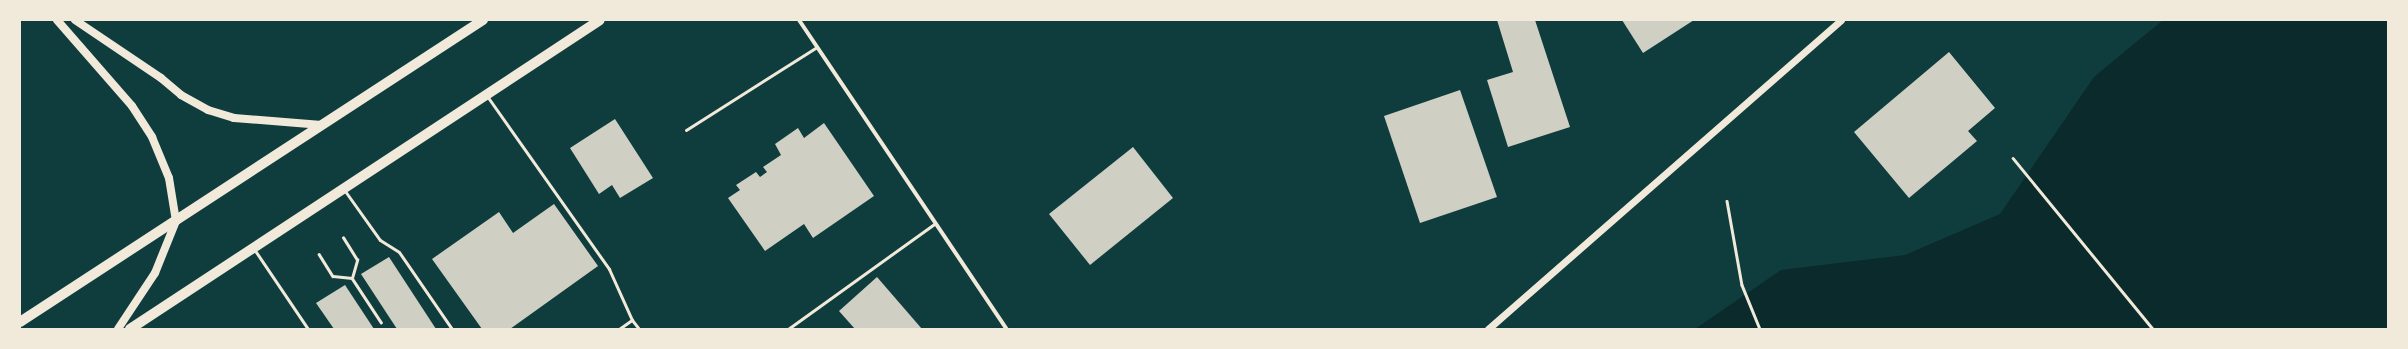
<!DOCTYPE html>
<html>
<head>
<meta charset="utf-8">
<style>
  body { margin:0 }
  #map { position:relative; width:2408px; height:349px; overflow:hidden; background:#0f3d3e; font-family:Mulish,sans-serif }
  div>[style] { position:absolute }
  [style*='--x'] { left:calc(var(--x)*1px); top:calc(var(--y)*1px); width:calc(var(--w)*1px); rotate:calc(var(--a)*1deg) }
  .water>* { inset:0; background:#0a2a2b }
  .building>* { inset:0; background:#cfcfc3 }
  .path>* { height:2.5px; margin:-1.25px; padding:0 1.25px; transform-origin:1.25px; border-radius:1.25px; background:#f1e9da }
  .service>* { height:3px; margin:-1.5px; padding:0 1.5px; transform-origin:1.5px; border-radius:1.5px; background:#f1e9da }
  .minor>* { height:4px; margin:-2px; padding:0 2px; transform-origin:2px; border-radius:2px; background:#f1e9da }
  .tertiary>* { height:7px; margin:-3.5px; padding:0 3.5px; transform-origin:3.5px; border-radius:3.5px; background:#f1e9da }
  .secondary>* { height:8px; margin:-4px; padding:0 4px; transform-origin:4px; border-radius:4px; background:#f1e9da }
  .primary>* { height:10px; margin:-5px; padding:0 5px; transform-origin:5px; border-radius:5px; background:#f1e9da }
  span { translate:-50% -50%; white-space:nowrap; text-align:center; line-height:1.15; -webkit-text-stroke:3px #f1e9da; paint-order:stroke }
  .frame { position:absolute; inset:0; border:21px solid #f1e9da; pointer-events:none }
</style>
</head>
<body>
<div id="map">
  <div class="water">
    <i style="clip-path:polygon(2163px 20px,2388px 20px,2388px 329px,1695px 329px,1781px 270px,1905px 255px,2000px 214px,2094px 77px)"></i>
  </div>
  <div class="building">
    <i style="clip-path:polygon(1497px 20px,1535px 20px,1570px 127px,1508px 147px,1487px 80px,1513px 72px)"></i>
    <i style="clip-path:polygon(1622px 20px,1694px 20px,1643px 53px)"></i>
    <i style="clip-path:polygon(1949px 52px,1995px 108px,1968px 131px,1977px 141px,1909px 198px,1854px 132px)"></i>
    <i style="clip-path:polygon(1460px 90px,1497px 197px,1420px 223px,1384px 116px)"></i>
    <i style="clip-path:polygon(615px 119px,653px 178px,620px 198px,612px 185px,599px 194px,570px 148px)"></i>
    <i style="clip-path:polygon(824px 123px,874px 196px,813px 238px,804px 224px,765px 251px,728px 198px,740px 190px,736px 185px,756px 172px,760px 177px,767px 172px,763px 167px,781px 155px,775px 144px,798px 128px,804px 138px)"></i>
    <i style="clip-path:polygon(1133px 147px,1173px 198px,1090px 265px,1049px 214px)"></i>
    <i style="clip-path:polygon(554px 204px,598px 266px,510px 329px,482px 329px,432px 259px,499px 212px,513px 233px)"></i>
    <i style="clip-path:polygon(389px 257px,436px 329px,397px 329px,361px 274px)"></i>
    <i style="clip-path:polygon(877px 277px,922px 329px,855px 329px,839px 311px)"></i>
    <i style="clip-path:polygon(345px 285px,374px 329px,334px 329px,316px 303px)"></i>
  </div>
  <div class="path">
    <i style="--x:2013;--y:158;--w:221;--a:50.7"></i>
    <i style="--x:1727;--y:201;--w:85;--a:79.9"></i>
    <i style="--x:1742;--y:285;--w:48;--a:67.8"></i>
    <i style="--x:319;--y:254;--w:26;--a:58"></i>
    <i style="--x:333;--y:276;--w:19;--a:6"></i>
    <i style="--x:352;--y:278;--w:19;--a:-74"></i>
    <i style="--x:357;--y:260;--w:26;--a:-122"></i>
    <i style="--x:352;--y:278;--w:53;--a:56.6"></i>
  </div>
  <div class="service">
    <i style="--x:487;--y:96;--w:212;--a:54.8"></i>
    <i style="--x:609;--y:269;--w:56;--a:65.7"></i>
    <i style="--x:632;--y:320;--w:11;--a:52"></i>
    <i style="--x:686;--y:130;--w:155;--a:-32.4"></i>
    <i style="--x:345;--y:191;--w:60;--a:54.5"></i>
    <i style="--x:380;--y:240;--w:22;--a:32"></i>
    <i style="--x:399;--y:252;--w:93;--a:55.5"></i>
    <i style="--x:254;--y:249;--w:97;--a:56"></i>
    <i style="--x:619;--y:329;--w:16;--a:-35"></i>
    <i style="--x:788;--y:329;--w:180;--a:-35.7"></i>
  </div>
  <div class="minor">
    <i style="--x:799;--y:20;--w:372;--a:56.1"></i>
  </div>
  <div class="tertiary">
    <i style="--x:1488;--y:329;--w:469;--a:-41.2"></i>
  </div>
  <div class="secondary">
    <i style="--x:57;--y:20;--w:114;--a:48.9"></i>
    <i style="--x:132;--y:106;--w:37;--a:57"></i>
    <i style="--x:152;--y:137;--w:44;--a:67.5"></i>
    <i style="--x:169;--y:178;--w:44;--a:80.8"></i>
    <i style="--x:176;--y:221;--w:56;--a:112"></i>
    <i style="--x:155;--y:273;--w:67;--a:123.5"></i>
    <i style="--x:75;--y:20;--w:104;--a:34"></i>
    <i style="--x:161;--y:78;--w:26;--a:40"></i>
    <i style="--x:181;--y:95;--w:31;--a:29"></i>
    <i style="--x:208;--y:110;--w:27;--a:17"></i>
    <i style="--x:234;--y:118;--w:88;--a:4.5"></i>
  </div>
  <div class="primary">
    <i style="--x:20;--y:322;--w:553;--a:-33.12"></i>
    <i style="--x:130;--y:329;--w:562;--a:-33.32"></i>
  </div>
  <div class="frame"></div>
</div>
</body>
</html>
